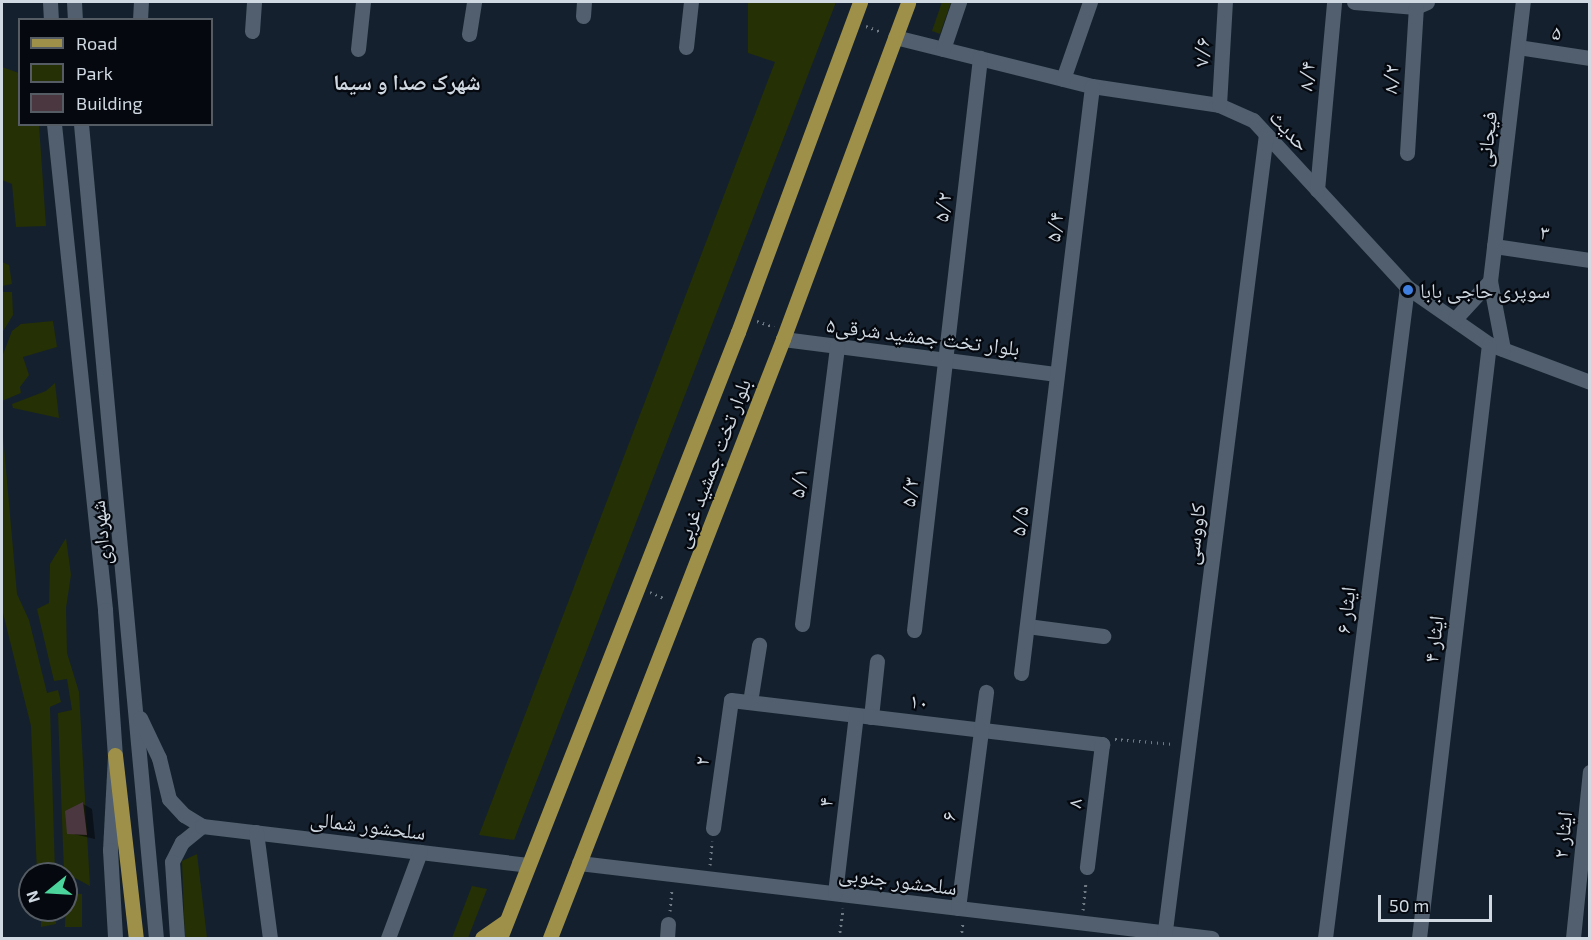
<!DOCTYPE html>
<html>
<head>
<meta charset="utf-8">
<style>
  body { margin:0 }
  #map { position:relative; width:1591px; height:940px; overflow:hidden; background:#14202d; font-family:"Exo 2","Noto Naskh Arabic",sans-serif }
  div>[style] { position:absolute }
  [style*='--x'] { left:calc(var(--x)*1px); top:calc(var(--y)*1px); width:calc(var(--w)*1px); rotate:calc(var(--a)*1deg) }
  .green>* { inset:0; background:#253005 }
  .shadow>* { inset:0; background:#0007 }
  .building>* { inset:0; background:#4a373f }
  .path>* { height:3px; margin-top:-1.5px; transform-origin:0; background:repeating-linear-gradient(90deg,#6f7984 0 1.5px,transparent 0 6px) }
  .minor>* { height:15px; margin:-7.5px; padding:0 7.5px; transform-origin:7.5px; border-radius:7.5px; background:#515f6e }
  .major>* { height:15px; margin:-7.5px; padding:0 7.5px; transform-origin:7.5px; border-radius:7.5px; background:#9e9049 }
  .dots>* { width:16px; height:16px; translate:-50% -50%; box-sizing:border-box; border:3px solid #05090f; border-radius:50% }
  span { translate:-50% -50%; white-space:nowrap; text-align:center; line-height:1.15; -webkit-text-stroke:4.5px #05090f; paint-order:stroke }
  .street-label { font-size:21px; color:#d0d8e1 }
  .poi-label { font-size:21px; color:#d0d8e1 }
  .left { translate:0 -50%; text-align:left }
  .neighbourhood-label { font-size:22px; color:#d0d8e1; font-weight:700 }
  .frame { position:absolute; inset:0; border:3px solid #d0d8e1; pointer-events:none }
  .legend { position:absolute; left:18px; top:18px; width:195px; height:108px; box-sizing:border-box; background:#05090f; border:2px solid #565c63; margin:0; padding:8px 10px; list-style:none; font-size:18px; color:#d0d8e1 }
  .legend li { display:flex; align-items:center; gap:12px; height:30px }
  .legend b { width:30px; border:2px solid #565c63 }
  .north { position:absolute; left:18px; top:862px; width:60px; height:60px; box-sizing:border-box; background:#05090f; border:2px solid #565c63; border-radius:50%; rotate:252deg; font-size:16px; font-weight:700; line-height:24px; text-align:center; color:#d0d8e1 }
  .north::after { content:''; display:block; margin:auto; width:21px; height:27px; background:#4bd49b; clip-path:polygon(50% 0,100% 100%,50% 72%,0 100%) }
  .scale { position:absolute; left:1378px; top:895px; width:114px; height:27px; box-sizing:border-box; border:3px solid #d0d8e1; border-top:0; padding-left:8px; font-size:18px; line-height:21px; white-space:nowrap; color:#d0d8e1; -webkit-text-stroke:4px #05090f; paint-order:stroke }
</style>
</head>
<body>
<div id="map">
  <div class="green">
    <i style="clip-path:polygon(748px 2px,836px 2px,514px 840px,479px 835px,775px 62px,748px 53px)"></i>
    <i style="clip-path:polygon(942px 2px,951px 2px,940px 34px,932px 31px)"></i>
    <i style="clip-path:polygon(2px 67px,19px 73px,20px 124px,39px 125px,46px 226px,16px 227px,12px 184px,2px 180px)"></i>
    <i style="clip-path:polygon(2px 262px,9px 265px,12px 284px,2px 286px)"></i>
    <i style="clip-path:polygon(2px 292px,12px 292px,13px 315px,2px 333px)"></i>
    <i style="clip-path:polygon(53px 321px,57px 347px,23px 357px,29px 375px,20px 387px,21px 393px,2px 401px,2px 357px,12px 331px,21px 324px)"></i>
    <i style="clip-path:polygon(55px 383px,59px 418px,13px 408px,12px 404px,46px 391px)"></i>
    <i style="clip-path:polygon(2px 424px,17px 594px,29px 620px,47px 693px,58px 690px,61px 702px,50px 707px,55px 872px,50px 874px,37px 874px,31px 726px,2px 609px)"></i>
    <i style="clip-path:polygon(66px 538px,71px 575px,66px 608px,67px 653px,79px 692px,90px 886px,64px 872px,58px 713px,72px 710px,67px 679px,54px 681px,37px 609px,49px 603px,50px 564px)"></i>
    <i style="clip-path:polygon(197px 854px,207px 938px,185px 938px,182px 861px)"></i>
    <i style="clip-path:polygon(472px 886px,487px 889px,468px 938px,452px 938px)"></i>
    <i style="clip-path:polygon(66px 894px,82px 894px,82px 927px,65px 927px)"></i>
    <i style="clip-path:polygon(41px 910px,56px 910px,56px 924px,41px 927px)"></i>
  </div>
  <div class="shadow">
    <i style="clip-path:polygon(83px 804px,92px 809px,95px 839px,69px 833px)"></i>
  </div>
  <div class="building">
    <i style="clip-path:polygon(83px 802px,87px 835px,67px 834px,65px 811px)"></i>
  </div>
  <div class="path">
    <i style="--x:866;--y:26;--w:17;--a:21"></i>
    <i style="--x:757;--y:321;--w:18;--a:19"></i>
    <i style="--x:650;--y:592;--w:17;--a:24"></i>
    <i style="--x:1115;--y:739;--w:59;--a:4.8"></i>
    <i style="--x:710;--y:865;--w:24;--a:-85"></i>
    <i style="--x:1083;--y:910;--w:29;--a:-84"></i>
    <i style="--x:670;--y:911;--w:23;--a:-85"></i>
    <i style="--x:839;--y:938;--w:30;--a:-82"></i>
    <i style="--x:961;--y:938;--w:16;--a:-83"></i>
  </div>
  <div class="minor">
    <i style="--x:50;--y:2;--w:18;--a:87"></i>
    <i style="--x:74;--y:2;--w:18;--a:87"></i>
    <i style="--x:1354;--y:2;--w:62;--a:4.6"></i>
    <i style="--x:1416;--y:7;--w:12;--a:-24"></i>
    <i style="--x:583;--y:16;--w:14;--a:-86"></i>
    <i style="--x:140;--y:20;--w:18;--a:-87"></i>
    <i style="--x:252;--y:31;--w:29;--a:-86"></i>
    <i style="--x:469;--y:34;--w:32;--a:-81"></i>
    <i style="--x:895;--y:37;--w:203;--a:14"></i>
    <i style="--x:1092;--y:86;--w:128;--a:8.5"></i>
    <i style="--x:1219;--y:105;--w:37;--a:24"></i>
    <i style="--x:1253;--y:120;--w:227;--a:47.3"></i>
    <i style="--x:1407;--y:287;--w:100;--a:34.8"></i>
    <i style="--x:1489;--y:344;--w:108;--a:20.6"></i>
    <i style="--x:686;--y:47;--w:45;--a:-83.7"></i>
    <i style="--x:1518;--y:47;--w:73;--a:8.7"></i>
    <i style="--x:358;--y:49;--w:47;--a:-83.9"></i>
    <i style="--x:943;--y:49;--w:50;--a:-71.2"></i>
    <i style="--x:1063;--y:79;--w:82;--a:-70.7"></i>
    <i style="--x:1219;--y:105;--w:103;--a:-86.7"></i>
    <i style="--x:54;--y:124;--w:489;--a:84"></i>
    <i style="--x:105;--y:610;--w:145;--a:86.1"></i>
    <i style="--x:115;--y:755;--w:95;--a:93"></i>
    <i style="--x:110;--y:850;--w:88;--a:86.7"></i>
    <i style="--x:81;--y:124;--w:817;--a:84.74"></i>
    <i style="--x:1407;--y:153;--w:146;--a:-86.5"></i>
    <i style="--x:1317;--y:190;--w:189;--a:-84.8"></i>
    <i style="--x:1494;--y:246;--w:97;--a:8.3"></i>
    <i style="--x:1455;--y:319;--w:52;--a:-47.4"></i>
    <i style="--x:783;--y:339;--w:276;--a:7.3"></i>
    <i style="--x:1503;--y:349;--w:69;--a:-100.8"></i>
    <i style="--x:1490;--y:281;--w:281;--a:-83.3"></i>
    <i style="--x:802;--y:624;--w:280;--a:-82.8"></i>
    <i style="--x:1027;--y:626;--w:77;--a:7.5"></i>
    <i style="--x:914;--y:630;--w:576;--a:-83.42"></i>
    <i style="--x:1021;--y:673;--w:591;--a:-83.1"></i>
    <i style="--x:750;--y:702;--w:58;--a:-81"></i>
    <i style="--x:871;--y:717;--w:56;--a:-83.9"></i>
    <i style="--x:140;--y:718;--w:44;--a:64.6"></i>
    <i style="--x:159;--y:758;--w:42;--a:76.3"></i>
    <i style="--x:169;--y:799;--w:22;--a:47"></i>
    <i style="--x:184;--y:815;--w:21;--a:31"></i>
    <i style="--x:202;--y:826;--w:26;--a:141"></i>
    <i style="--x:182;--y:842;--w:22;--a:117"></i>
    <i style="--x:172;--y:862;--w:76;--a:86.2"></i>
    <i style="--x:202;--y:826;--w:328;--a:6.8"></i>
    <i style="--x:713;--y:828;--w:129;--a:-82"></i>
    <i style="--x:731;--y:700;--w:374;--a:6.8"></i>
    <i style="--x:1102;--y:744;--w:124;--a:97"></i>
    <i style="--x:256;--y:832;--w:107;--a:82.5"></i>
    <i style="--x:579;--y:863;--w:637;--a:6.76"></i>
    <i style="--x:835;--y:893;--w:179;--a:-83.3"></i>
    <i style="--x:958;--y:908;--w:218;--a:-82.6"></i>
    <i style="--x:388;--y:938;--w:92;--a:-69.6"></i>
    <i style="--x:667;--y:938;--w:14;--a:-86"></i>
    <i style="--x:1164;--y:938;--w:810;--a:-82.77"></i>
    <i style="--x:1325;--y:938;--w:656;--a:-82.82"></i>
    <i style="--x:1419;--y:938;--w:598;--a:-83.28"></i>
    <i style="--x:1573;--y:938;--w:167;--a:-84.2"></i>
  </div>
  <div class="major">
    <i style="--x:115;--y:755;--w:184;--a:83.5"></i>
    <i style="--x:482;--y:938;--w:29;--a:-35"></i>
    <i style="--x:500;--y:938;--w:651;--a:-68.56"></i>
    <i style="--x:738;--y:332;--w:352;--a:-69.7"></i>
    <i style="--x:550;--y:938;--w:643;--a:-68.74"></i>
    <i style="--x:783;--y:339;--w:359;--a:-69.6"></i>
  </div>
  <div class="dots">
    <i style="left:1408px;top:290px;background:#3f7fe0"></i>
  </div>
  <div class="street-label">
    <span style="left:1557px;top:32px;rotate:9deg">۵</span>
    <span style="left:1201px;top:52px;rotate:-87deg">۷/۶</span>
    <span style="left:1306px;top:76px;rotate:-85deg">۸/۴</span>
    <span style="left:1390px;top:79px;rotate:-87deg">۸/۲</span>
    <span style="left:1290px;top:130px;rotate:47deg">حدیث</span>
    <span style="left:1486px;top:139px;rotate:-83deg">فیجانی</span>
    <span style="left:942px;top:207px;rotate:-83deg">۵/۲</span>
    <span style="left:1054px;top:227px;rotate:-83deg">۵/۴</span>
    <span style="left:1545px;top:232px;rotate:9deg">۳</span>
    <span style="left:923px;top:336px;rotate:7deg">بلوار تخت جمشید شرقی۵</span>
    <span style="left:712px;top:463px;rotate:-69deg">بلوار تخت جمشید غربی</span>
    <span style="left:798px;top:483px;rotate:-83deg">۵/۱</span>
    <span style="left:909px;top:492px;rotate:-83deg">۵/۳</span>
    <span style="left:1019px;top:521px;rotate:-83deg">۵/۵</span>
    <span style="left:100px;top:533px;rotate:-96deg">شهرداری</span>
    <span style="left:1194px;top:534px;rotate:-83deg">کاووسی</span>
    <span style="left:1345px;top:610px;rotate:-83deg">ایثار ۶</span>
    <span style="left:1433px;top:639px;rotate:-83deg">ایثار ۴</span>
    <span style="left:919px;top:701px;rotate:7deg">۱۰</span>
    <span style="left:701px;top:761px;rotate:-82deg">۲</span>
    <span style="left:825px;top:802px;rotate:-83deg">۴</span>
    <span style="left:1074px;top:803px;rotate:-83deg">۸</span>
    <span style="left:948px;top:816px;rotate:-83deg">۶</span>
    <span style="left:368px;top:825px;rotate:7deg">سلحشور شمالی</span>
    <span style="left:1562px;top:835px;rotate:-84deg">ایثار ۲</span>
    <span style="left:898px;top:880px;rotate:7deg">سلحشور جنوبی</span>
  </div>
  <div class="poi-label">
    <span class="left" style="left:1420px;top:290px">سوپری حاجی بابا</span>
  </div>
  <div class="neighbourhood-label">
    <span style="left:407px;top:82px">شهرک صدا و سیما</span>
  </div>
  <div class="frame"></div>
  <ul class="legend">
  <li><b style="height:8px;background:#9e9049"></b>Road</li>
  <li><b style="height:16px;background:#253005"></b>Park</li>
  <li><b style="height:16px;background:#4a373f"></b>Building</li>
  </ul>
  <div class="north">N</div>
  <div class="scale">50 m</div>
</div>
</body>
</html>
